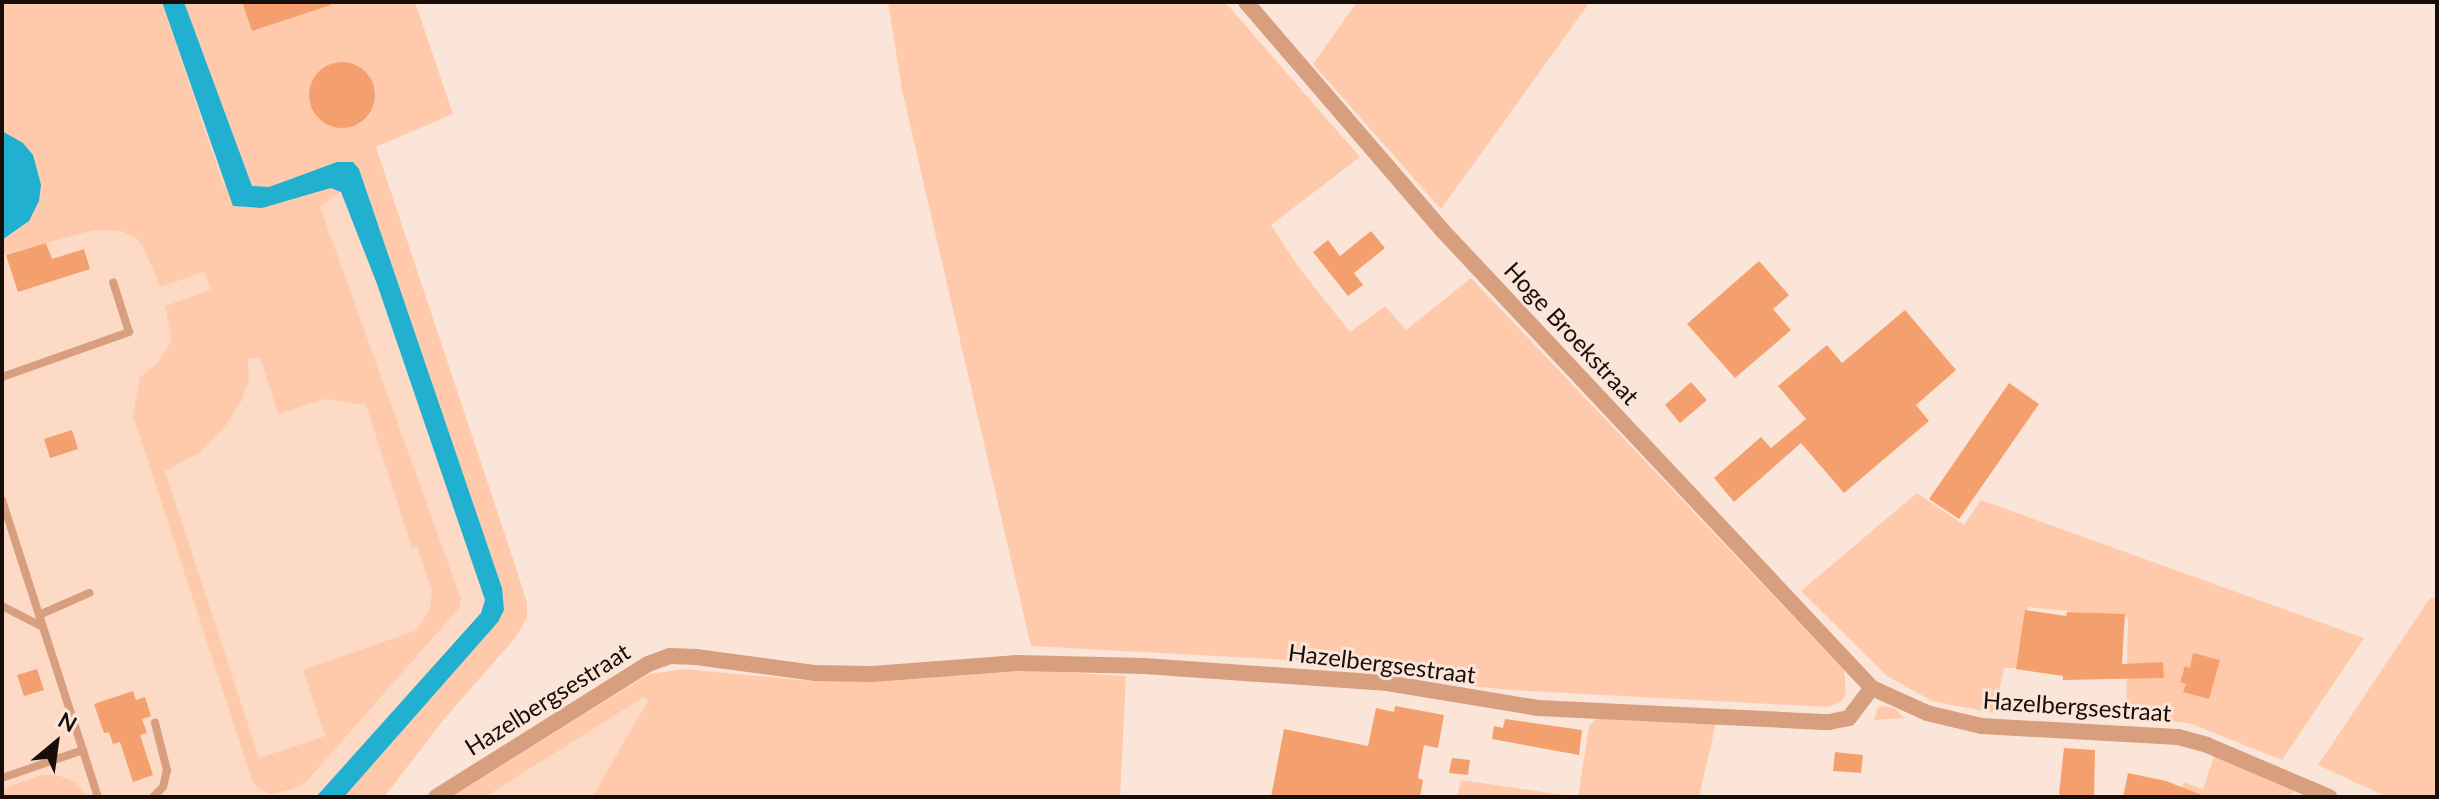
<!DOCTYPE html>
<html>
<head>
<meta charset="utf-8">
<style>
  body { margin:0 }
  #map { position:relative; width:2439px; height:799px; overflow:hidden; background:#fbe5d9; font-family:Lato,sans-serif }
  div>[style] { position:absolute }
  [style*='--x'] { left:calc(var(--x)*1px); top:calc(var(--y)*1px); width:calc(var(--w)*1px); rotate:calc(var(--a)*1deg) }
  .built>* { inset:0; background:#fcdac6 }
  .green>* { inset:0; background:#ffcaac }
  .water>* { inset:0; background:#22b0d1 }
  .building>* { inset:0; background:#f4a06e }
  .round { border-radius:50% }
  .lane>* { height:8px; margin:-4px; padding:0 4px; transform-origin:4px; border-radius:4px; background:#d89f7f }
  .street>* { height:16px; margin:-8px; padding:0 8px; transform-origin:8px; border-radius:8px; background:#d89f7f }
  span { translate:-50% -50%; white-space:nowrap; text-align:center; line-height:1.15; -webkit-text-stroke:6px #fbe5d9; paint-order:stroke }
  .street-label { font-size:24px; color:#170e09 }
  .frame { position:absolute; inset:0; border:4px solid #170e09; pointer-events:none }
  .north { position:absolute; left:16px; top:703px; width:80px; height:80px; -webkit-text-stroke:6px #fbe5d9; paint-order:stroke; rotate:29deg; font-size:22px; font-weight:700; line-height:32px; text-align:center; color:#170e09 }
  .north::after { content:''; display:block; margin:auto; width:28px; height:36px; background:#170e09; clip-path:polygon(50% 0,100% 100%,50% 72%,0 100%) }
</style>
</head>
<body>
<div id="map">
  <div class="built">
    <i style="clip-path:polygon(2px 2px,174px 2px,349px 170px,497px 610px,332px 797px,2px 797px)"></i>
    <i style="clip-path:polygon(644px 697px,649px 700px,592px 797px,485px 797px)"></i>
  </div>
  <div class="green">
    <i style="clip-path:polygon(evenodd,2px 2px,162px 2px,223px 185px,262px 208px,331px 188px,341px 191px,320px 207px,461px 599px,459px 608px,306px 782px,292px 789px,271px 794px,258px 788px,252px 780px,133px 415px,140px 377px,158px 363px,172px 340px,165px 306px,211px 290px,210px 286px,204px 272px,160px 287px,144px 248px,136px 238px,121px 231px,94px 230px,2px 255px,2px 240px,29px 221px,41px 193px,33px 155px,23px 143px,2px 131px,2px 2px,260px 357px,278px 414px,325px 399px,366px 405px,412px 548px,417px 546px,432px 591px,430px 609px,417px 630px,303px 670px,325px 736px,259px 758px,165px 471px,199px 453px,223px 429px,241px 402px,249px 379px,248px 359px,260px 357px)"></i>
    <i style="clip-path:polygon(184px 2px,415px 2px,453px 114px,376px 147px,518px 574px,527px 603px,527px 617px,516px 637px,445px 718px,384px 797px,344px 797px,498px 622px,502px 588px,359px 169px,337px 162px,269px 187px,252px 186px)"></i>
    <i style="clip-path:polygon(888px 2px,1225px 2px,1360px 157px,1271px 225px,1297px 265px,1350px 332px,1385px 306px,1406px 330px,1471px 278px,1844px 670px,1846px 693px,1841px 702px,1828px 707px,1510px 690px,1472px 686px,1397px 669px,1328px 662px,1031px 646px,902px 90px)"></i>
    <i style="clip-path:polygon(1357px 2px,1590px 2px,1441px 209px,1313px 64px)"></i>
    <i style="clip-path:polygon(1917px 493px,1964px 525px,1981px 500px,2364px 638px,2282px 760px,2189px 723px,2126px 718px,2128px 617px,2028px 607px,2020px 668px,2004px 668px,1994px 713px,1932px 701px,1887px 676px,1801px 591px)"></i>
    <i style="clip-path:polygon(2430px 598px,2437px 598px,2437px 797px,2387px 797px,2318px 765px)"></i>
    <i style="clip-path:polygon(684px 669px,812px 681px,1009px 669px,1126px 676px,1120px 797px,592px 797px,648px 701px,644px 697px,485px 797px,451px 797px,649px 674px)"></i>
    <i style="clip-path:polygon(1884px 706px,1894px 708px,1904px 718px,1874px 720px,1878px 707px)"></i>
    <i style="clip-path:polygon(1597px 716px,1716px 723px,1699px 797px,1457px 797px,1461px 780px,1578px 797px,1589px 727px)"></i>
    <i style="clip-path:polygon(2215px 753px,2296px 787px,2290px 797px,2178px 797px,2184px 782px,2203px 789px)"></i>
    <i style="clip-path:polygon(41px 775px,57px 775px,76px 782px,87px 797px,2px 797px,2px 789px)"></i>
  </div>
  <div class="water">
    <i style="clip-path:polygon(162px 2px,184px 2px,252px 186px,269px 187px,337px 162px,353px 162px,359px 169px,502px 588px,504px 610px,498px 622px,344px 797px,316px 797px,481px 613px,485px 600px,377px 284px,341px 192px,331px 188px,262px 208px,233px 206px)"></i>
    <i style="clip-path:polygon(2px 131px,23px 143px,33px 155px,41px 185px,39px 201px,29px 221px,2px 240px)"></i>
  </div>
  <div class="building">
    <i style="clip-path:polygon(242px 2px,330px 2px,331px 5px,252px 31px)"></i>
    <i class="round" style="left:309px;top:62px;width:66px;height:66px"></i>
    <i style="clip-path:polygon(1371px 231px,1385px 248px,1354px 273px,1363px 285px,1348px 296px,1313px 252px,1328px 240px,1340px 256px)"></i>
    <i style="clip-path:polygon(46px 243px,52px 259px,84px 249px,90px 269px,18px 292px,6px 255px)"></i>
    <i style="clip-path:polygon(1759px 261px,1789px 295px,1773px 309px,1791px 330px,1735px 378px,1687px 324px)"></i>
    <i style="clip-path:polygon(1905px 310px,1956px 370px,1916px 405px,1929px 421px,1844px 493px,1801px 443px,1734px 502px,1714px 478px,1761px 437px,1771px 448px,1806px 419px,1778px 386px,1827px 345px,1842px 363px)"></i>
    <i style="clip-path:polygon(1691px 382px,1707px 400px,1680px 423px,1665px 405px)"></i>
    <i style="clip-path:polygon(2009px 383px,2039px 404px,1959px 519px,1929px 499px)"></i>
    <i style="clip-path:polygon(72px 430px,78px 449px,50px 458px,44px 439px)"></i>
    <i style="clip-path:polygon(2025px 610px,2066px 616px,2067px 612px,2125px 614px,2122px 664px,2163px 662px,2164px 678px,2063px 680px,2063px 676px,2016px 669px)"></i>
    <i style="clip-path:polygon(2193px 653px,2220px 660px,2209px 699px,2183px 692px,2186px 684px,2180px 682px,2185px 666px,2190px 668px)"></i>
    <i style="clip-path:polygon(37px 669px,44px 690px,24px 696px,17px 675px)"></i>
    <i style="clip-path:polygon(133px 691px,136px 700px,145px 697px,151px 716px,142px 719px,147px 733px,140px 735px,153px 775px,133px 782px,120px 742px,113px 744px,109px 732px,104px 733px,94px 704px)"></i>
    <i style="clip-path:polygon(1395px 706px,1444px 715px,1438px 748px,1424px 745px,1418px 778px,1423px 780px,1420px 797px,1271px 797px,1284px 729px,1368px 746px,1376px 708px,1394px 712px)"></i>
    <i style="clip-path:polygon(1505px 719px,1582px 730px,1579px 755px,1492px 739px,1494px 726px,1503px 728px)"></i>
    <i style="clip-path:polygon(2064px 748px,2095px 750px,2094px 796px,2063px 797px,2059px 794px)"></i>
    <i style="clip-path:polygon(1835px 752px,1863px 755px,1861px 773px,1833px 771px)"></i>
    <i style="clip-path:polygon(1452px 758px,1470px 760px,1468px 775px,1449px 773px)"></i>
    <i style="clip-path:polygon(2128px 773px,2166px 781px,2207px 797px,2123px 797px)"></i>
  </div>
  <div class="lane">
    <i style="--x:2;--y:377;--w:135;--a:-19.5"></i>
    <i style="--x:129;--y:332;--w:52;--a:-107.7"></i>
    <i style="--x:2;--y:500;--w:312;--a:72.1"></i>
    <i style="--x:2;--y:606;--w:46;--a:27.1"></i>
    <i style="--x:39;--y:615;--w:55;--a:-23.7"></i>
    <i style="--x:2;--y:778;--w:86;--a:-19.1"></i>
    <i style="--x:153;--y:797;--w:14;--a:-45"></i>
    <i style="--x:163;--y:787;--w:17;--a:-77"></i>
    <i style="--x:167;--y:770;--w:49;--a:-104.3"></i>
  </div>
  <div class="street">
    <i style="--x:1246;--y:2;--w:301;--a:49.3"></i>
    <i style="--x:1442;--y:230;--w:628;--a:46.81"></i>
    <i style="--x:1872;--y:688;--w:60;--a:24.4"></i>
    <i style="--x:1927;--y:713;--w:56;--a:13.5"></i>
    <i style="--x:1981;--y:726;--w:197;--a:3.2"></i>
    <i style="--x:2178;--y:737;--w:30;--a:15"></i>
    <i style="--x:2207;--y:745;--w:133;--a:23.1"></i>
    <i style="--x:436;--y:797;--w:250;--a:-32.1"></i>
    <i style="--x:648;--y:664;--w:23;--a:-20"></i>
    <i style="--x:670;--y:656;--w:26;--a:2"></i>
    <i style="--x:696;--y:657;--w:119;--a:7.7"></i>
    <i style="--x:814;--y:673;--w:58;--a:1"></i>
    <i style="--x:872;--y:674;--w:146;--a:-4.3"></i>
    <i style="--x:1018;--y:663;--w:126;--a:1.4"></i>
    <i style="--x:1144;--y:666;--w:244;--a:4"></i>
    <i style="--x:1387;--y:683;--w:153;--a:9.4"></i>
    <i style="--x:1538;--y:708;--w:291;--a:2.8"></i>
    <i style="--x:1829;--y:722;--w:20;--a:-11"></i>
    <i style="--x:1849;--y:718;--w:38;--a:-53"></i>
  </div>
  <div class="street-label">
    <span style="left:1572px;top:333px;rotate:47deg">Hoge Broekstraat</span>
    <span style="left:1382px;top:663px;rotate:7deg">Hazelbergsestraat</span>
    <span style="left:547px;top:699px;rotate:-32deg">Hazelbergsestraat</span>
    <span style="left:2077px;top:706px;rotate:4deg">Hazelbergsestraat</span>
  </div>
  <div class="frame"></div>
  <div class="north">N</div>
</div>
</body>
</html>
